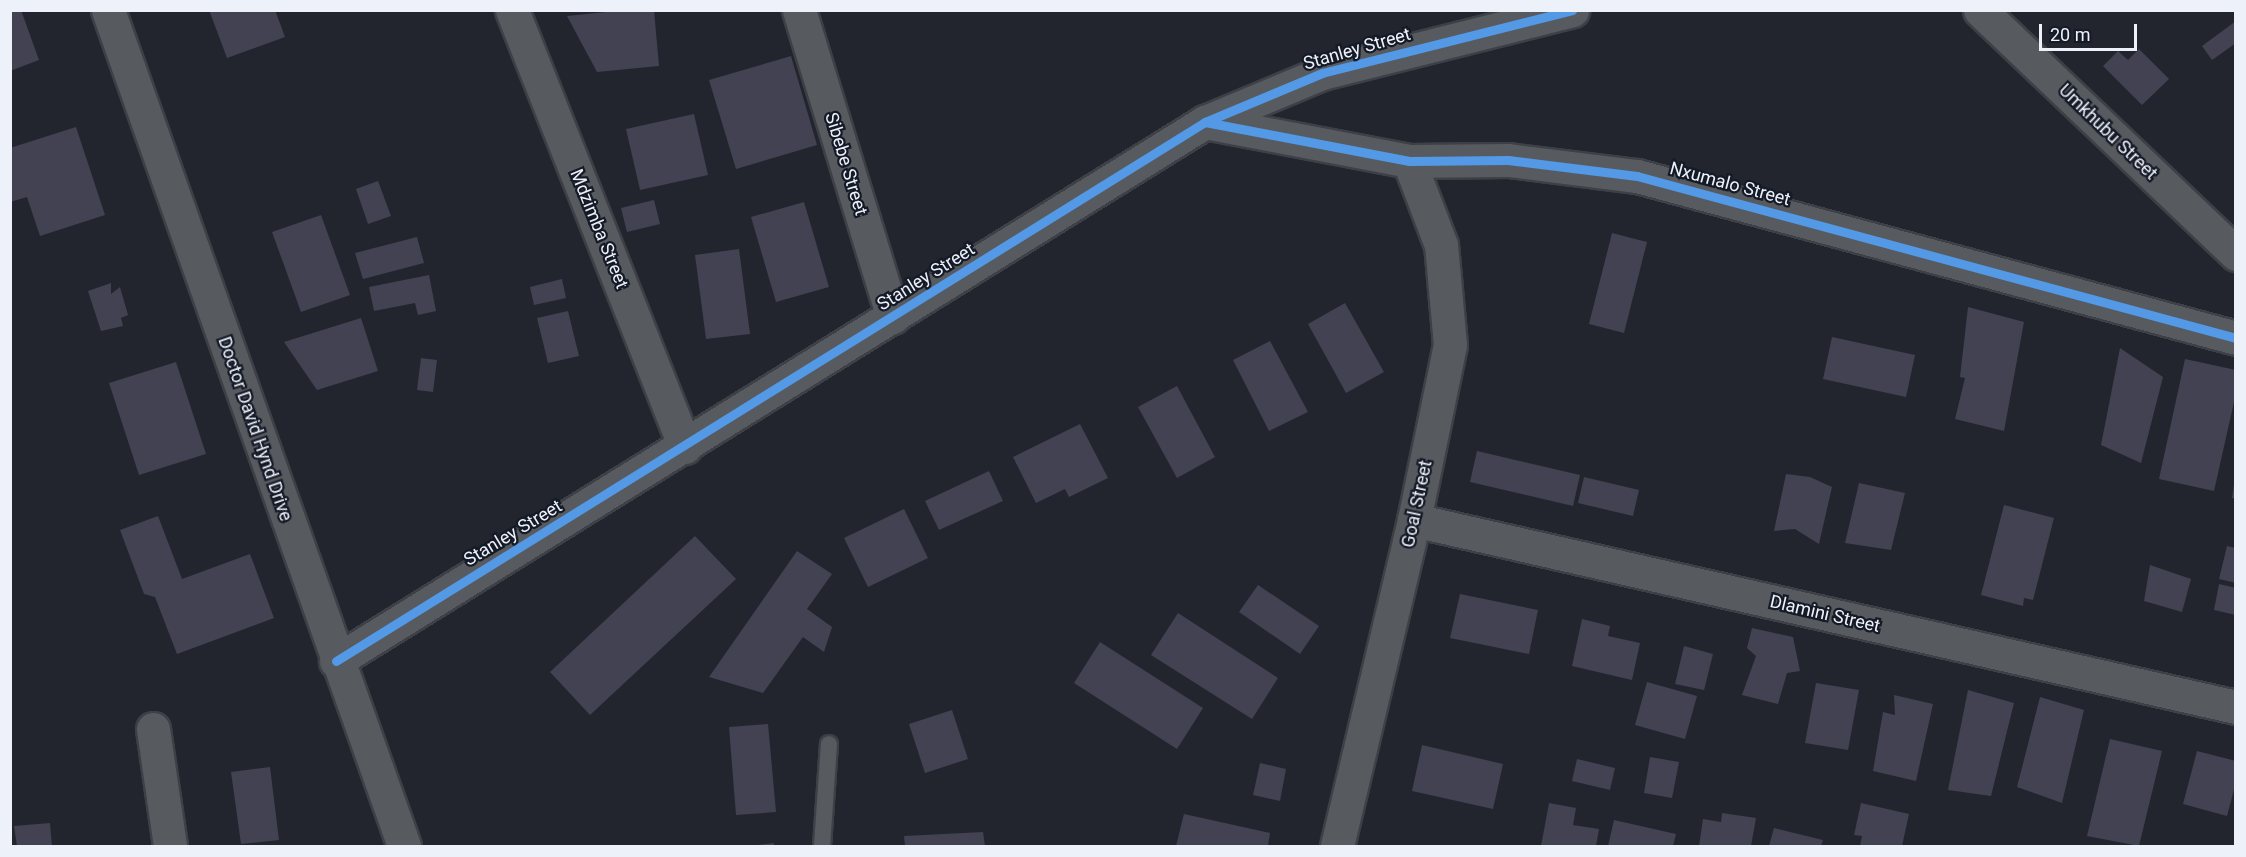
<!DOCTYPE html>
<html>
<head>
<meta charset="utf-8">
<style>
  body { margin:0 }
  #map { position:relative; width:2246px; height:857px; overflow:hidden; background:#22252d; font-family:Roboto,sans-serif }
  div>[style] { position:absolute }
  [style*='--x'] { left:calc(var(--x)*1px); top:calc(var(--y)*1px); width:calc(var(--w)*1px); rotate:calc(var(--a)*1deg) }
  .building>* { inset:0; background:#424253 }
  .roads { filter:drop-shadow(2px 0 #3d4046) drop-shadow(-2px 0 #3d4046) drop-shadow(0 2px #3d4046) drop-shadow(0 -2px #3d4046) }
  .lane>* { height:16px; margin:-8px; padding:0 8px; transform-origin:8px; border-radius:8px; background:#575a5f }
  .street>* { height:33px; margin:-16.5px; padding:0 16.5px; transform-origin:16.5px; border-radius:16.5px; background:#575a5f }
  .secondary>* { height:33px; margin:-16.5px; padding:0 16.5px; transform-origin:16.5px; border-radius:16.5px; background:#575a5f }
  .cycleway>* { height:9px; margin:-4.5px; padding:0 4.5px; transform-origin:4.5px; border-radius:4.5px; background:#5399e6 }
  span { translate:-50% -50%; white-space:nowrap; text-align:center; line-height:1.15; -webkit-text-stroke:4.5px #151a27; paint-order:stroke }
  .street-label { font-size:18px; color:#edf1fa }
  .frame { position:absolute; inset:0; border:12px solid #edf1fa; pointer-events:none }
  .scale { position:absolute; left:2039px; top:24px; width:98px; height:27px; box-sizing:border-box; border:3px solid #edf1fa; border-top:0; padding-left:8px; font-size:18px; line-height:21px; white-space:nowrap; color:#edf1fa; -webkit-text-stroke:4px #151a27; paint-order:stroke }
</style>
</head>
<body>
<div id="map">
  <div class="building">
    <i style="clip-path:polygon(10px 10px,21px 10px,39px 60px,10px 71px)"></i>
    <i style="clip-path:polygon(209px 10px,275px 10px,285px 37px,227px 58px)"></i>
    <i style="clip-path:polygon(626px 10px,654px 10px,659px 66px,597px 72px,567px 16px)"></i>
    <i style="clip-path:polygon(2236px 21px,2236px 43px,2212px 60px,2202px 46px)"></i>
    <i style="clip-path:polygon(2139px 49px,2169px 79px,2142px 105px,2103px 66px,2118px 51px,2128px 60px)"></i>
    <i style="clip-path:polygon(791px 56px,817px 145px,736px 169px,709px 80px)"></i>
    <i style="clip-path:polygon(694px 114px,708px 175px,640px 190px,626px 129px)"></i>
    <i style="clip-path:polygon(76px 127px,105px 215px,40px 236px,27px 197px,10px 202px,10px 148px)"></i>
    <i style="clip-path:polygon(378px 181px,391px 216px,368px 224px,356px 189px)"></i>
    <i style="clip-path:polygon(654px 200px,660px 224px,627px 232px,621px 208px)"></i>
    <i style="clip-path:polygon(804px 202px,829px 287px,776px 302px,751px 217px)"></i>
    <i style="clip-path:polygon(321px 215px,350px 295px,301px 312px,272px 232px)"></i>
    <i style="clip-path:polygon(1612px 233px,1647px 242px,1624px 333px,1589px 324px)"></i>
    <i style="clip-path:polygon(417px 237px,424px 263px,363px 279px,355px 253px)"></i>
    <i style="clip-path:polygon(739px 249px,750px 334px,706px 339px,695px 255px)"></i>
    <i style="clip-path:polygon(429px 275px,436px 311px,418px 315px,415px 303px,374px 311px,369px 287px)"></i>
    <i style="clip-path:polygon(562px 279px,566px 298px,534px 305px,530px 287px)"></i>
    <i style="clip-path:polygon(111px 283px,111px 294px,120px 287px,128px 315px,121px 318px,123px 326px,101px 331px,88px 291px)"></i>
    <i style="clip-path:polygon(1345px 303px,1384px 372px,1346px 393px,1308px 324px)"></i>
    <i style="clip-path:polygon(1968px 307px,2024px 322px,2004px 431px,1955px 419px,1965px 378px,1960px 377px)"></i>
    <i style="clip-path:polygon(568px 311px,579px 356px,548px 363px,537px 318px)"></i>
    <i style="clip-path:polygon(361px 318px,378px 371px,317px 390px,284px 342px)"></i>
    <i style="clip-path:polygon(1832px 337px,1915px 355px,1906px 397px,1823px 379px)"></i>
    <i style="clip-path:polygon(1270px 341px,1308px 412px,1269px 431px,1233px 360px)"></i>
    <i style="clip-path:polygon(2120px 348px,2163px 377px,2141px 463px,2101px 445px)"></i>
    <i style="clip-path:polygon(421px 358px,437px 360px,433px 392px,417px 390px)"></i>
    <i style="clip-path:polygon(2185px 359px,2236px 370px,2236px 393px,2214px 491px,2159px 479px)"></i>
    <i style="clip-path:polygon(176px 362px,206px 454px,139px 475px,109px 383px)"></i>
    <i style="clip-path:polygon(1177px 386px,1215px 457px,1177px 478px,1138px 407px)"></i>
    <i style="clip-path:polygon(1080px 424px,1108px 478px,1069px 497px,1065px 489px,1036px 503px,1013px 457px)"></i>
    <i style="clip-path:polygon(1477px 451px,1580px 475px,1573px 506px,1470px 482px)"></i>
    <i style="clip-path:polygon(989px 471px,1003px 501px,939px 530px,925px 501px)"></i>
    <i style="clip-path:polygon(1786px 474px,1810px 477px,1832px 487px,1819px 544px,1795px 529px,1774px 531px)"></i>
    <i style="clip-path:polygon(1584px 477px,1639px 490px,1633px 516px,1578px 503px)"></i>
    <i style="clip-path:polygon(1859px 483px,1905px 493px,1891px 550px,1845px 543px)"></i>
    <i style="clip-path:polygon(2234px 484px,2236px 484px,2236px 499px,2232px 498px)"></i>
    <i style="clip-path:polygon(2004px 505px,2054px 518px,2033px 600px,2024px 598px,2023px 606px,1981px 595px)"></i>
    <i style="clip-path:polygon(904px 509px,928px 558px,868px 587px,844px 538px)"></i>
    <i style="clip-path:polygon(158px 516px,182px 579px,250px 554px,274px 618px,177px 654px,155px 597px,144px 594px,120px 530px)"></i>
    <i style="clip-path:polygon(695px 536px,736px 579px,590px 715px,550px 672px)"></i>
    <i style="clip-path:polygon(2227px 546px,2236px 548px,2236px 583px,2219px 579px)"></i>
    <i style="clip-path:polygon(797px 551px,832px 574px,807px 609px,832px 627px,824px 652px,803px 637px,763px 693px,709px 677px)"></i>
    <i style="clip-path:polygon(2150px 565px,2191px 579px,2182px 612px,2144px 601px)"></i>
    <i style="clip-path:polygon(2219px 584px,2236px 588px,2236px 615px,2214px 610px)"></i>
    <i style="clip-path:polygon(1258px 585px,1319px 626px,1300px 654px,1239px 612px)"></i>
    <i style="clip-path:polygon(1460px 594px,1538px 610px,1529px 654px,1450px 638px)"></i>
    <i style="clip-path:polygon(1178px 613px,1278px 678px,1252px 719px,1151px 655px)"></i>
    <i style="clip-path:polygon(1582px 619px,1610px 626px,1608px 636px,1640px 643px,1632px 680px,1572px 666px)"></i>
    <i style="clip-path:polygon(1752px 628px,1793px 637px,1800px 671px,1787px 673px,1778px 704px,1742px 695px,1756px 656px,1747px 648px)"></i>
    <i style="clip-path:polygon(1100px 642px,1203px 708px,1177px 749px,1074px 683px)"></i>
    <i style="clip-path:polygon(1684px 646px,1713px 654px,1704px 690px,1675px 684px)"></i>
    <i style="clip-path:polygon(1647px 682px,1697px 696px,1685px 739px,1635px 725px)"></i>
    <i style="clip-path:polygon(1816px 683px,1859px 690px,1848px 750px,1805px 743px)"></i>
    <i style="clip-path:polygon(1968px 690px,2014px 703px,1991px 796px,1948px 790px)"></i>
    <i style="clip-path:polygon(1894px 695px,1933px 704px,1916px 781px,1873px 771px,1883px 712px,1895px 715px)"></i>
    <i style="clip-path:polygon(2040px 697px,2084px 710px,2062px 803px,2017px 787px)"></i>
    <i style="clip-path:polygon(952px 710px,968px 759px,925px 773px,909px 724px)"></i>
    <i style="clip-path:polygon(768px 724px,776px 812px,736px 815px,729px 727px)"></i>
    <i style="clip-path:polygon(2110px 739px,2162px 751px,2139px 846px,2087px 836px)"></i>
    <i style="clip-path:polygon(1422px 745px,1503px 764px,1493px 809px,1412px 791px)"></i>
    <i style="clip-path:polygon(2197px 751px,2236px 761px,2236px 782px,2227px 816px,2183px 804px)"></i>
    <i style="clip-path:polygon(1650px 757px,1679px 762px,1672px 798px,1644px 793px)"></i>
    <i style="clip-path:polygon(1577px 759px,1615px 768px,1610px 790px,1572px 781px)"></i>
    <i style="clip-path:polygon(1260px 763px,1286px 769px,1280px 801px,1253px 795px)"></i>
    <i style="clip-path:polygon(270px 767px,279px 840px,241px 844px,231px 772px)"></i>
    <i style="clip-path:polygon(1549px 803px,1576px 808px,1573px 825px,1599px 829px,1596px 846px,1541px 846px)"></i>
    <i style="clip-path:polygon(1861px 803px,1909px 814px,1902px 846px,1860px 846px,1862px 836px,1854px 835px)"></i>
    <i style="clip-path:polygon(1722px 813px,1756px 818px,1751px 846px,1699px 846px,1703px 819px,1721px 822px)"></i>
    <i style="clip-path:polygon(1184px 814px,1270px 833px,1268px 846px,1176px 846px)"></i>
    <i style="clip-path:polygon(1614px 820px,1676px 834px,1673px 846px,1608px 846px)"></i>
    <i style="clip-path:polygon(50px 823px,52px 846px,17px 846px,14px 826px)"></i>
    <i style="clip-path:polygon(1774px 828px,1823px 840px,1821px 846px,1769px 846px)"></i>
    <i style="clip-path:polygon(983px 832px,985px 846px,905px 846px,904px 836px)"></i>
    <i style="clip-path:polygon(774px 843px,774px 846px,757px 846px,757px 845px)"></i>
  </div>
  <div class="roads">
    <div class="lane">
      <i style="--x:822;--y:846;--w:102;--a:-86.1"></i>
    </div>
    <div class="street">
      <i style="--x:512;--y:10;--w:470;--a:68.4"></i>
      <i style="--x:799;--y:10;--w:321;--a:73"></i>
      <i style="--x:1980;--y:10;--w:354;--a:43.6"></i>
      <i style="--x:1205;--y:122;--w:208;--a:10.8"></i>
      <i style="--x:1409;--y:161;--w:99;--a:-0.6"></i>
      <i style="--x:1508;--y:160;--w:130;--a:7.1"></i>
      <i style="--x:1637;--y:176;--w:621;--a:15.13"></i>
      <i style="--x:1414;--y:520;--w:843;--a:12.82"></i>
      <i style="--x:336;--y:661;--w:1023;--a:-31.81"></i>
      <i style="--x:1205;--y:122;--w:127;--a:-22.7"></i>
      <i style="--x:1322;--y:73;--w:258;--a:-14.1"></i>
      <i style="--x:153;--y:729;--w:118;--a:81.7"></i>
      <i style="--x:1337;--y:846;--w:335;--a:-76.7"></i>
      <i style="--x:1414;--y:520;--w:179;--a:-78.4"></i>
      <i style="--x:1450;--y:345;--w:100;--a:-95.1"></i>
      <i style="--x:1441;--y:245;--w:90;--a:-110.9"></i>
    </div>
    <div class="secondary">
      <i style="--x:108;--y:10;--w:887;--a:70.5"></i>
    </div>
  </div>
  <div class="cycleway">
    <i style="--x:1205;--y:122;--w:208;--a:10.8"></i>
    <i style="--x:1409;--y:161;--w:99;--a:-0.6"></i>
    <i style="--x:1508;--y:160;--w:130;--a:7.1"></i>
    <i style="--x:1637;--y:176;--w:621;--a:15.13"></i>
    <i style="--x:336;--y:661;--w:1023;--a:-31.81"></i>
    <i style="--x:1205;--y:122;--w:127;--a:-22.7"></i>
    <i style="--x:1322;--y:73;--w:258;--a:-14.1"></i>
  </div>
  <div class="street-label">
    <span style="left:1357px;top:49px;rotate:-16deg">Stanley Street</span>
    <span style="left:2108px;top:132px;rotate:44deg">Umkhubu Street</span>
    <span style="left:846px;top:164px;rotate:73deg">Sibebe Street</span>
    <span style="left:1730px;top:184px;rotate:15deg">Nxumalo Street</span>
    <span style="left:599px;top:229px;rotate:68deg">Mdzimba Street</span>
    <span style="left:926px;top:277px;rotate:-32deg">Stanley Street</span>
    <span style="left:255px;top:429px;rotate:71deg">Doctor David Hynd Drive</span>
    <span style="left:1417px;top:504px;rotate:-78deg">Goal Street</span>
    <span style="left:513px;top:533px;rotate:-31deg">Stanley Street</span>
    <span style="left:1825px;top:614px;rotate:13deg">Dlamini Street</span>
  </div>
  <div class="frame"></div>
  <div class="scale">20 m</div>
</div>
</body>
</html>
